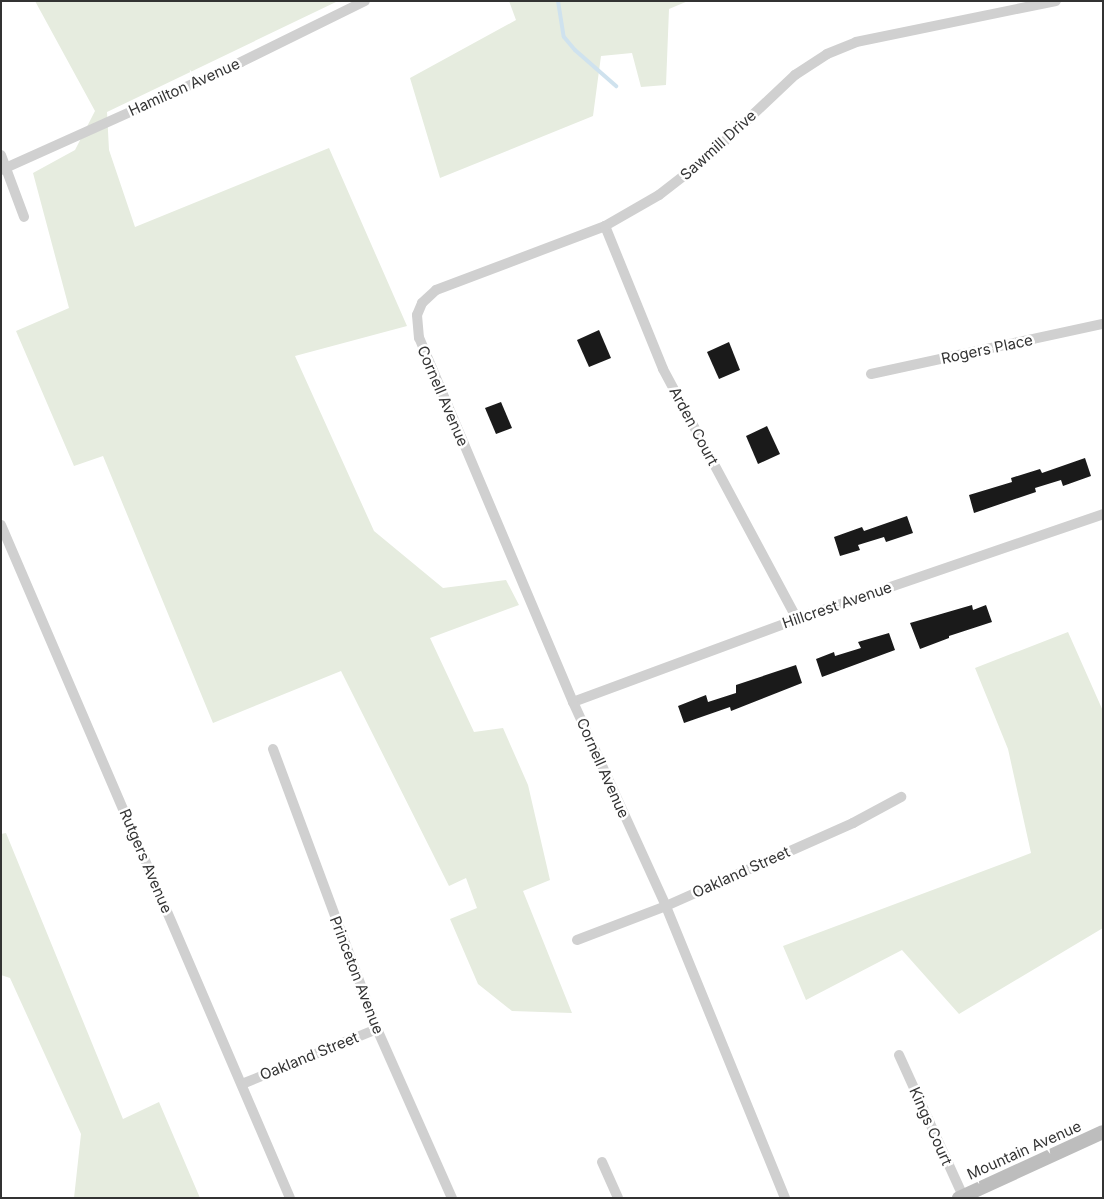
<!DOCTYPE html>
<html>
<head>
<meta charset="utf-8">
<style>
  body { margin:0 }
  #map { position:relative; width:1104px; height:1199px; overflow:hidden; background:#fff; font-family:Inter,sans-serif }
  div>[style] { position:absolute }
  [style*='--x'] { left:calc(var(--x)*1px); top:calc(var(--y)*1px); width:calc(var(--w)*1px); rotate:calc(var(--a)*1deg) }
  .green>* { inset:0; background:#e6ecdf }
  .stream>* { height:4px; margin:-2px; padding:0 2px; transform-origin:2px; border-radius:2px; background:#cfe2ee }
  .building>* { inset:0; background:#1a1a1a }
  .street>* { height:10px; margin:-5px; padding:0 5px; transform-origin:5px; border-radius:5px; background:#d0d0d0 }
  .secondary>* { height:14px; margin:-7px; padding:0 7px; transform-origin:7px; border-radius:7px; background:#bdbdbd }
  span { translate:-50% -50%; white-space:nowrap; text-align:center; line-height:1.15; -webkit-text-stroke:5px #fff; paint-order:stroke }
  .street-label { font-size:15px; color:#333 }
  .frame { position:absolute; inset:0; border:2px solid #333; pointer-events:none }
</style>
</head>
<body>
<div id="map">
  <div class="green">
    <i style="clip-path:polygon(35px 1px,338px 1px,107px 112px,109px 150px,135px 227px,329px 148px,407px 326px,295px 356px,374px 531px,443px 588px,506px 580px,519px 605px,430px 638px,474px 732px,503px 728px,528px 785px,550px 880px,523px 891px,572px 1013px,512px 1011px,478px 984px,450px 919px,477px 908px,466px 878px,449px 886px,341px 671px,213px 723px,103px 456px,74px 466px,16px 331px,69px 308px,33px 173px,75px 150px,95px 111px)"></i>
    <i style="clip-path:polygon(509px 1px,688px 1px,669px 9px,666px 85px,641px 87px,632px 53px,601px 56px,593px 116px,440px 178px,410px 78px,516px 20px)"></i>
    <i style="clip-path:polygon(1068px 632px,1103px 711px,1103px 928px,959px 1014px,902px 950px,806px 1000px,783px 946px,1031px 853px,1008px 749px,975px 668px)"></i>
    <i style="clip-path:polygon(6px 833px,123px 1119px,159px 1102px,200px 1198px,74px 1198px,81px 1134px,10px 978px,1px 975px,1px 834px)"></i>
  </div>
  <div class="stream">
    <i style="--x:558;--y:1;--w:36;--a:81"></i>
    <i style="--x:564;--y:37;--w:17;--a:50"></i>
    <i style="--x:575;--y:50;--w:55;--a:41.3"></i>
  </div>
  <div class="building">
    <i style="clip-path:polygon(599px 330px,611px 358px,589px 367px,577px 340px)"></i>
    <i style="clip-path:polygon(729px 342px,740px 370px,719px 379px,707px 352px)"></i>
    <i style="clip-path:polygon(501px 402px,512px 428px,496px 434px,485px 408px)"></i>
    <i style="clip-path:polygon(767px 426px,780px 454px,758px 464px,746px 436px)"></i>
    <i style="clip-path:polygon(1085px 458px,1091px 476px,1063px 486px,1061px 480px,1035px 488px,1036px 492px,974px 513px,969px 495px,1012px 482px,1011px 478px,1040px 469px,1042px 473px)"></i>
    <i style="clip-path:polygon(907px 516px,913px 533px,886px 542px,884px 537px,858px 545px,860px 550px,840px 556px,834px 537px,862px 527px,864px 531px)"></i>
    <i style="clip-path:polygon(972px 605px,973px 610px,986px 605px,992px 622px,949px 636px,949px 638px,920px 649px,910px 623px)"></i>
    <i style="clip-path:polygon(889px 633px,895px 650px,822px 677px,816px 659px,834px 652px,835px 656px,861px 648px,858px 642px)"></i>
    <i style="clip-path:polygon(796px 665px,802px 683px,731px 711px,730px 707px,684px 723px,678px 706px,706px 695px,708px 702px,736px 693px,736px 685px)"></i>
  </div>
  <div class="street">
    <i style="--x:1;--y:155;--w:66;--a:69.6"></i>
    <i style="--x:1;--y:170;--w:263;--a:-24.2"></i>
    <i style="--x:241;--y:62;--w:138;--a:-26.2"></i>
    <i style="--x:605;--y:226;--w:154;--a:67.9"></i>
    <i style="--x:663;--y:369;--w:284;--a:61.8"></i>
    <i style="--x:871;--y:374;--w:237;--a:-12.2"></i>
    <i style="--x:1;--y:525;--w:732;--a:66.76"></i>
    <i style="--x:573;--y:702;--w:239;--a:-20.3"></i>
    <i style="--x:797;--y:619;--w:324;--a:-18.9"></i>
    <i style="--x:273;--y:749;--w:299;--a:69.6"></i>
    <i style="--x:377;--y:1029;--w:185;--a:66.1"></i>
    <i style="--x:577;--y:940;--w:95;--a:-20.9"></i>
    <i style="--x:666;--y:906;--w:205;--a:-23.9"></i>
    <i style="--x:853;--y:823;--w:55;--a:-28.4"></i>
    <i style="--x:899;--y:1055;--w:155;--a:65.6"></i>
    <i style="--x:242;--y:1084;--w:146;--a:-22.2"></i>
    <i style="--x:602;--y:1162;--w:39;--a:66"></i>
    <i style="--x:785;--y:1198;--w:315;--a:-112.2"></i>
    <i style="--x:666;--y:906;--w:224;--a:-114.5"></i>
    <i style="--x:573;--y:702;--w:395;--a:-112.9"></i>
    <i style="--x:419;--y:338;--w:23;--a:-95"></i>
    <i style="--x:417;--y:315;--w:13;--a:-67"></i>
    <i style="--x:422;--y:303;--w:19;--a:-43"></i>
    <i style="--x:436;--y:290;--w:181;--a:-20.7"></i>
    <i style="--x:605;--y:226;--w:62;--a:-29.9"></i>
    <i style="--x:659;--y:195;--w:62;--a:-37.8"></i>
    <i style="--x:708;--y:157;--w:120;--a:-43.3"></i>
    <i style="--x:795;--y:75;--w:38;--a:-33"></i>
    <i style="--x:827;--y:54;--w:31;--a:-22"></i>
    <i style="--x:856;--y:42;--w:204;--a:-11.6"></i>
  </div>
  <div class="secondary">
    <i style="--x:959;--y:1198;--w:158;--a:-24.6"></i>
  </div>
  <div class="street-label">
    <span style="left:184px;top:87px;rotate:-24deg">Hamilton Avenue</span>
    <span style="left:718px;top:145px;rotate:-42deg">Sawmill Drive</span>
    <span style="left:987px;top:349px;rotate:-12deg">Rogers Place</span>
    <span style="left:443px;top:396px;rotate:67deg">Cornell Avenue</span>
    <span style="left:694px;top:426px;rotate:62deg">Arden Court</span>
    <span style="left:837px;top:605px;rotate:-19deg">Hillcrest Avenue</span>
    <span style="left:603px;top:768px;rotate:66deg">Cornell Avenue</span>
    <span style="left:146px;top:861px;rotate:67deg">Rutgers Avenue</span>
    <span style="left:741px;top:872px;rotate:-24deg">Oakland Street</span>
    <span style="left:357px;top:975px;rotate:69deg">Princeton Avenue</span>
    <span style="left:309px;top:1056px;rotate:-22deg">Oakland Street</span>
    <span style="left:931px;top:1126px;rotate:66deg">Kings Court</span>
    <span style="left:1024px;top:1150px;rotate:-24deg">Mountain Avenue</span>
  </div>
  <div class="frame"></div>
</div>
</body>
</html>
